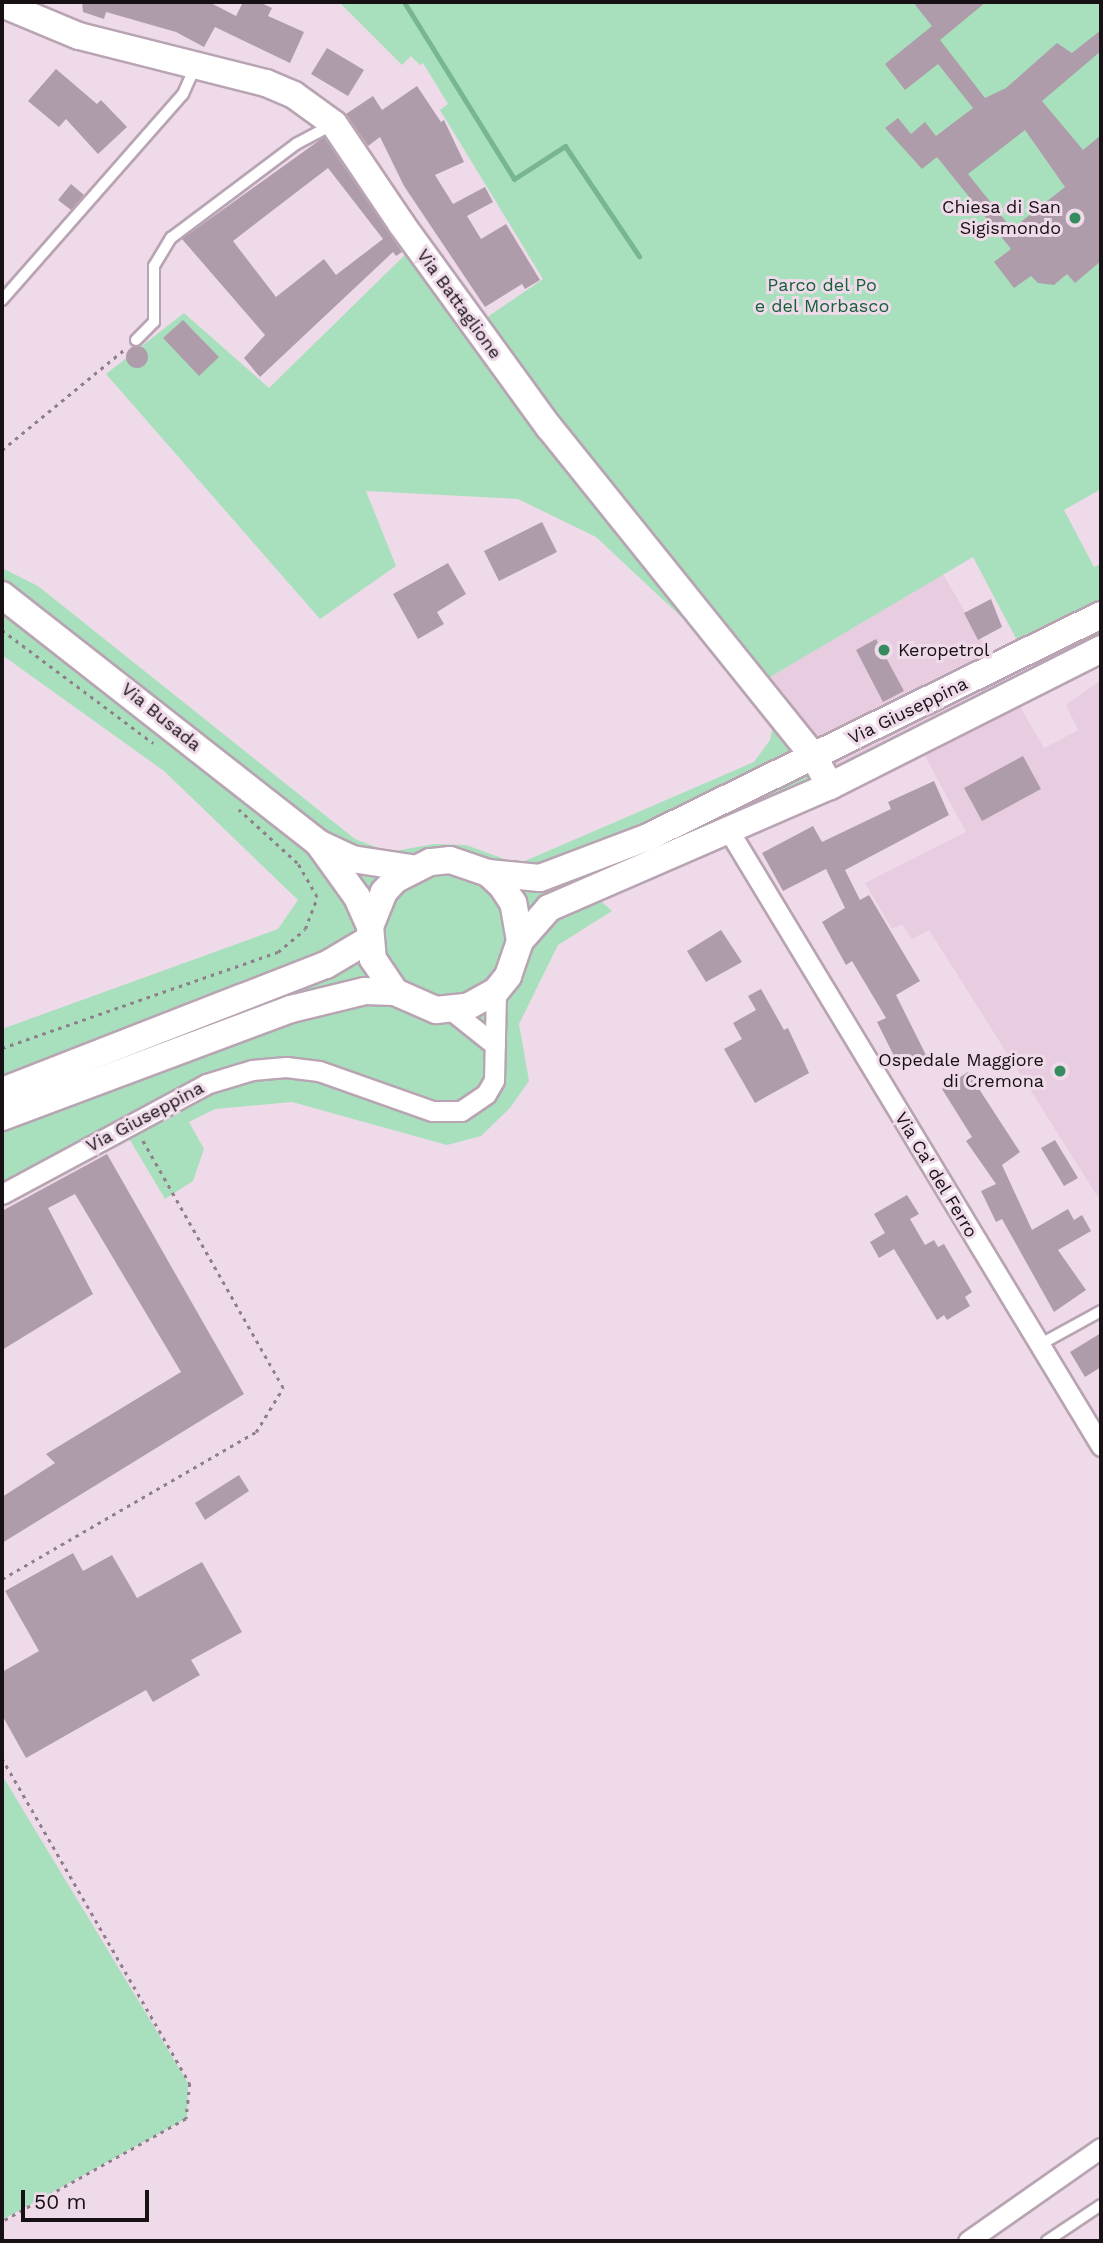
<!DOCTYPE html>
<html>
<head>
<meta charset="utf-8">
<style>
  body { margin:0 }
  #map { position:relative; width:1103px; height:2243px; overflow:hidden; background:#efdae9; font-family:"Work Sans",sans-serif }
  div>[style] { position:absolute }
  [style*='--x'] { left:calc(var(--x)*1px); top:calc(var(--y)*1px); width:calc(var(--w)*1px); rotate:calc(var(--a)*1deg) }
  .built>* { inset:0; background:#e8cde1 }
  .green>* { inset:0; background:#a8e0bd }
  .stream>* { height:5px; margin:-2.5px; padding:0 2.5px; transform-origin:2.5px; border-radius:2.5px; background:#78b690 }
  .building>* { inset:0; background:#af9caa }
  .round { border-radius:50% }
  .path>* { height:2.5px; margin-top:-1.25px; transform-origin:0; background:repeating-linear-gradient(90deg,#8e7f8a 0 3.5px,transparent 0 8.5px) }
  .roads { filter:drop-shadow(2px 0 #b8a4b3) drop-shadow(-2px 0 #b8a4b3) drop-shadow(0 2px #b8a4b3) drop-shadow(0 -2px #b8a4b3) }
  .lane>* { height:10px; margin:-5px; padding:0 5px; transform-origin:5px; border-radius:5px; background:#fff }
  .street>* { height:19px; margin:-9.5px; padding:0 9.5px; transform-origin:9.5px; border-radius:9.5px; background:#fff }
  .secondary>* { height:26px; margin:-13px; padding:0 13px; transform-origin:13px; border-radius:13px; background:#fff }
  .dots>* { width:19px; height:19px; translate:-50% -50%; box-sizing:border-box; border:4px solid #efdae9; border-radius:50% }
  span { translate:-50% -50%; white-space:nowrap; text-align:center; line-height:1.15; -webkit-text-stroke:6px #efdae9; paint-order:stroke }
  .poi-label { font-size:18px; color:#171015 }
  .right { translate:-100% -50%; text-align:right }
  .left { translate:0 -50%; text-align:left }
  .park-label { font-size:18px; color:#165f3b }
  .street-label { font-size:18px; color:#171015 }
  .frame { position:absolute; inset:0; border:4px solid #171015; pointer-events:none }
  .scale { position:absolute; left:21px; top:2190px; width:128px; height:32px; box-sizing:border-box; border:4px solid #171015; border-top:0; padding-left:9px; font-size:21px; line-height:24px; white-space:nowrap; color:#171015; -webkit-text-stroke:5px #efdae9; paint-order:stroke }
</style>
</head>
<body>
<div id="map">
  <div class="built">
    <i style="clip-path:polygon(943px 574px,1044px 748px,1078px 730px,1066px 705px,1101px 680px,1101px 1202px,929px 930px,912px 939px,902px 924px,892px 929px,865px 883px,966px 832px,919px 745px,830px 785px,755px 686px)"></i>
  </div>
  <div class="green">
    <i style="clip-path:polygon(339px 2px,1101px 2px,1101px 489px,1064px 510px,1094px 567px,1101px 564px,1101px 604px,1020px 646px,973px 557px,755px 686px,596px 537px,518px 499px,366px 491px,396px 566px,320px 619px,106px 374px,184px 313px,269px 388px,413px 247px,483px 320px,543px 279px,440px 110px,448px 104px,423px 63px,420px 65px,411px 56px,402px 65px)"></i>
    <i style="clip-path:polygon(2px 568px,38px 586px,355px 839px,389px 852px,434px 844px,466px 845px,518px 864px,754px 762px,770px 740px,776px 711px,830px 785px,588px 890px,612px 911px,558px 945px,519px 1024px,529px 1081px,510px 1108px,481px 1136px,447px 1145px,292px 1102px,215px 1109px,189px 1122px,204px 1149px,193px 1181px,165px 1199px,124px 1130px,2px 1197px,2px 1029px,278px 929px,298px 900px,164px 771px,2px 655px)"></i>
    <i style="clip-path:polygon(2px 1775px,188px 2083px,187px 2118px,2px 2220px)"></i>
  </div>
  <div class="stream">
    <i style="--x:404;--y:2;--w:208;--a:58.1"></i>
    <i style="--x:514;--y:179;--w:61;--a:-32.9"></i>
    <i style="--x:565;--y:146;--w:133;--a:56.1"></i>
  </div>
  <div class="building">
    <i style="clip-path:polygon(82px 2px,209px 2px,236px 16px,243px 2px,259px 2px,272px 8px,268px 16px,304px 32px,290px 63px,215px 27px,204px 47px,176px 32px,106px 12px,104px 19px,83px 12px)"></i>
    <i style="clip-path:polygon(evenodd,913px 2px,986px 2px,940px 40px,985px 98px,1006px 88px,1057px 43px,1072px 53px,1101px 30px,1101px 51px,1042px 101px,1083px 150px,1101px 135px,1101px 261px,1075px 283px,1067px 274px,1054px 285px,1038px 283px,1031px 276px,1014px 288px,994px 262px,1011px 249px,937px 157px,922px 169px,885px 128px,898px 118px,911px 134px,925px 122px,936px 136px,973px 108px,938px 64px,905px 90px,885px 64px,932px 26px,913px 2px,1025px 130px,1065px 187px,1012px 229px,968px 174px,1025px 130px)"></i>
    <i style="clip-path:polygon(327px 48px,364px 70px,348px 96px,311px 74px)"></i>
    <i style="clip-path:polygon(56px 69px,97px 104px,101px 100px,127px 127px,98px 154px,66px 119px,59px 127px,28px 101px)"></i>
    <i style="clip-path:polygon(417px 86px,441px 122px,444px 120px,464px 162px,435px 175px,453px 204px,485px 187px,493px 202px,467px 216px,481px 239px,506px 224px,540px 280px,525px 289px,522px 284px,485px 307px,404px 186px,380px 137px,368px 146px,346px 114px,373px 96px,382px 110px)"></i>
    <i style="clip-path:polygon(evenodd,324px 137px,402px 252px,396px 256px,393px 252px,260px 377px,244px 358px,265px 335px,182px 239px,324px 137px,328px 168px,383px 239px,336px 275px,324px 259px,276px 297px,233px 241px,328px 168px)"></i>
    <i style="clip-path:polygon(71px 184px,84px 195px,71px 210px,58px 200px)"></i>
    <i style="clip-path:polygon(183px 320px,219px 357px,199px 376px,163px 338px)"></i>
    <i class="round" style="left:126px;top:346px;width:22px;height:22px"></i>
    <i style="clip-path:polygon(542px 522px,557px 552px,499px 581px,484px 551px)"></i>
    <i style="clip-path:polygon(448px 563px,466px 594px,437px 612px,444px 624px,418px 639px,393px 594px)"></i>
    <i style="clip-path:polygon(991px 599px,1002px 627px,978px 640px,964px 613px)"></i>
    <i style="clip-path:polygon(876px 639px,904px 691px,883px 702px,856px 650px)"></i>
    <i style="clip-path:polygon(1023px 756px,1041px 789px,982px 821px,964px 788px)"></i>
    <i style="clip-path:polygon(934px 781px,949px 815px,845px 870px,860px 900px,869px 895px,920px 981px,896px 995px,927px 1057px,901px 1070px,877px 1022px,886px 1018px,852px 961px,846px 965px,822px 922px,845px 908px,826px 869px,783px 891px,762px 853px,813px 826px,822px 842px,891px 809px,888px 802px)"></i>
    <i style="clip-path:polygon(721px 930px,742px 962px,706px 982px,687px 951px)"></i>
    <i style="clip-path:polygon(761px 989px,784px 1030px,788px 1028px,809px 1073px,755px 1103px,724px 1049px,742px 1039px,733px 1023px,756px 1010px,748px 996px)"></i>
    <i style="clip-path:polygon(968px 1072px,1020px 1152px,1002px 1165px,1032px 1230px,1068px 1209px,1074px 1220px,1082px 1215px,1091px 1231px,1058px 1250px,1086px 1290px,1054px 1312px,1002px 1219px,996px 1222px,981px 1191px,996px 1184px,966px 1141px,972px 1137px,942px 1089px)"></i>
    <i style="clip-path:polygon(1055px 1140px,1078px 1178px,1064px 1186px,1041px 1148px)"></i>
    <i style="clip-path:polygon(107px 1154px,244px 1394px,2px 1543px,2px 1497px,55px 1463px,46px 1454px,181px 1372px,75px 1194px,48px 1208px,93px 1294px,2px 1350px,2px 1211px)"></i>
    <i style="clip-path:polygon(907px 1195px,919px 1214px,910px 1219px,925px 1245px,934px 1240px,938px 1247px,944px 1244px,972px 1292px,965px 1297px,970px 1306px,947px 1320px,944px 1315px,937px 1320px,894px 1249px,879px 1258px,870px 1242px,885px 1233px,874px 1214px)"></i>
    <i style="clip-path:polygon(1101px 1333px,1101px 1367px,1085px 1377px,1070px 1352px)"></i>
    <i style="clip-path:polygon(239px 1475px,249px 1491px,205px 1520px,195px 1503px)"></i>
    <i style="clip-path:polygon(73px 1553px,83px 1571px,112px 1555px,137px 1598px,202px 1562px,242px 1632px,191px 1660px,200px 1675px,153px 1702px,146px 1690px,26px 1758px,2px 1715px,2px 1672px,39px 1651px,5px 1591px)"></i>
  </div>
  <div class="path">
    <i style="--x:2;--y:450;--w:161;--a:-39.4"></i>
    <i style="--x:2;--y:630;--w:189;--a:36.8"></i>
    <i style="--x:2;--y:1048;--w:292;--a:-19.2"></i>
    <i style="--x:278;--y:952;--w:35;--a:-40"></i>
    <i style="--x:305;--y:929;--w:34;--a:-69"></i>
    <i style="--x:317;--y:897;--w:39;--a:-120"></i>
    <i style="--x:297;--y:863;--w:79;--a:-137.6"></i>
    <i style="--x:2;--y:1579;--w:293;--a:-30.1"></i>
    <i style="--x:256;--y:1432;--w:52;--a:-58.5"></i>
    <i style="--x:283;--y:1388;--w:285;--a:-119.6"></i>
    <i style="--x:2;--y:1758;--w:375;--a:60"></i>
    <i style="--x:190;--y:2083;--w:36;--a:96"></i>
    <i style="--x:186;--y:2119;--w:211;--a:150.8"></i>
  </div>
  <div class="roads">
    <div class="lane">
      <i style="--x:2;--y:300;--w:274;--a:-48.7"></i>
      <i style="--x:183;--y:94;--w:30;--a:-66"></i>
      <i style="--x:136;--y:340;--w:25;--a:-45"></i>
      <i style="--x:154;--y:322;--w:56;--a:-90"></i>
      <i style="--x:154;--y:266;--w:33;--a:-59"></i>
      <i style="--x:171;--y:238;--w:156;--a:-36.9"></i>
      <i style="--x:296;--y:144;--w:40;--a:-28"></i>
      <i style="--x:1039;--y:1345;--w:71;--a:-28.7"></i>
      <i style="--x:1047;--y:2241;--w:65;--a:-33.7"></i>
    </div>
    <div class="street">
      <i style="--x:729;--y:831;--w:719;--a:58.83"></i>
      <i style="--x:451;--y:1010;--w:56;--a:38.5"></i>
      <i style="--x:2;--y:1194;--w:232;--a:-28.3"></i>
      <i style="--x:206;--y:1084;--w:48;--a:-16.9"></i>
      <i style="--x:252;--y:1070;--w:34;--a:-5"></i>
      <i style="--x:286;--y:1067;--w:33;--a:7"></i>
      <i style="--x:319;--y:1071;--w:120;--a:19.5"></i>
      <i style="--x:432;--y:1111;--w:29;--a:0"></i>
      <i style="--x:461;--y:1111;--w:30;--a:-34"></i>
      <i style="--x:486;--y:1094;--w:16;--a:-60"></i>
      <i style="--x:494;--y:1080;--w:89;--a:-88.7"></i>
      <i style="--x:968;--y:2241;--w:162;--a:-35"></i>
    </div>
    <div class="secondary">
      <i style="--x:2;--y:4;--w:83;--a:22.6"></i>
      <i style="--x:79;--y:36;--w:193;--a:14.1"></i>
      <i style="--x:266;--y:83;--w:30;--a:23"></i>
      <i style="--x:294;--y:95;--w:49;--a:35.9"></i>
      <i style="--x:334;--y:124;--w:122;--a:56"></i>
      <i style="--x:402;--y:225;--w:250;--a:54"></i>
      <i style="--x:549;--y:427;--w:423;--a:51.2"></i>
      <i style="--x:814;--y:757;--w:33;--a:61"></i>
      <i style="--x:2;--y:595;--w:402;--a:38.1"></i>
      <i style="--x:318;--y:843;--w:38;--a:25"></i>
      <i style="--x:352;--y:859;--w:60;--a:8.7"></i>
      <i style="--x:321;--y:847;--w:62;--a:54.2"></i>
      <i style="--x:357;--y:897;--w:32;--a:66"></i>
      <i style="--x:488;--y:873;--w:52;--a:5.5"></i>
      <i style="--x:540;--y:878;--w:116;--a:-20.8"></i>
      <i style="--x:648;--y:837;--w:504;--a:-26.11"></i>
      <i style="--x:520;--y:941;--w:39;--a:-100"></i>
      <i style="--x:513;--y:903;--w:20;--a:-123"></i>
      <i style="--x:502;--y:886;--w:19;--a:-137"></i>
      <i style="--x:488;--y:873;--w:40;--a:-161.1"></i>
      <i style="--x:450;--y:860;--w:20;--a:174"></i>
      <i style="--x:430;--y:862;--w:38;--a:153"></i>
      <i style="--x:396;--y:879;--w:18;--a:133"></i>
      <i style="--x:384;--y:892;--w:37;--a:112"></i>
      <i style="--x:370;--y:926;--w:33;--a:85"></i>
      <i style="--x:373;--y:959;--w:40;--a:56"></i>
      <i style="--x:395;--y:992;--w:45;--a:23.7"></i>
      <i style="--x:436;--y:1010;--w:31;--a:-6"></i>
      <i style="--x:467;--y:1007;--w:33;--a:-29"></i>
      <i style="--x:496;--y:991;--w:19;--a:-51"></i>
      <i style="--x:508;--y:976;--w:37;--a:-71"></i>
      <i style="--x:520;--y:941;--w:44;--a:-48.7"></i>
      <i style="--x:549;--y:908;--w:306;--a:-23.5"></i>
      <i style="--x:830;--y:786;--w:304;--a:-26.8"></i>
      <i style="--x:2;--y:1091;--w:348;--a:-21.3"></i>
      <i style="--x:326;--y:965;--w:51;--a:-30.6"></i>
      <i style="--x:2;--y:1117;--w:309;--a:-20.5"></i>
      <i style="--x:291;--y:1009;--w:76;--a:-13.7"></i>
      <i style="--x:365;--y:991;--w:30;--a:2"></i>
    </div>
  </div>
  <div class="dots">
    <i style="left:1075px;top:218px;background:#378c5f"></i>
    <i style="left:884px;top:650px;background:#378c5f"></i>
    <i style="left:1060px;top:1071px;background:#378c5f"></i>
  </div>
  <div class="poi-label">
    <span class="right" style="left:1061px;top:218px">Chiesa di San<br>Sigismondo</span>
    <span class="left" style="left:898px;top:650px">Keropetrol</span>
    <span class="right" style="left:1044px;top:1071px">Ospedale Maggiore<br>di Cremona</span>
  </div>
  <div class="park-label">
    <span style="left:822px;top:296px">Parco del Po<br>e del Morbasco</span>
  </div>
  <div class="street-label">
    <span style="left:459px;top:304px;rotate:54deg">Via Battaglione</span>
    <span style="left:908px;top:711px;rotate:-26deg">Via Giuseppina</span>
    <span style="left:161px;top:717px;rotate:39deg">Via Busada</span>
    <span style="left:145px;top:1117px;rotate:-28deg">Via Giuseppina</span>
    <span style="left:936px;top:1175px;rotate:59deg">Via Ca' del Ferro</span>
  </div>
  <div class="frame"></div>
  <div class="scale">50 m</div>
</div>
</body>
</html>
